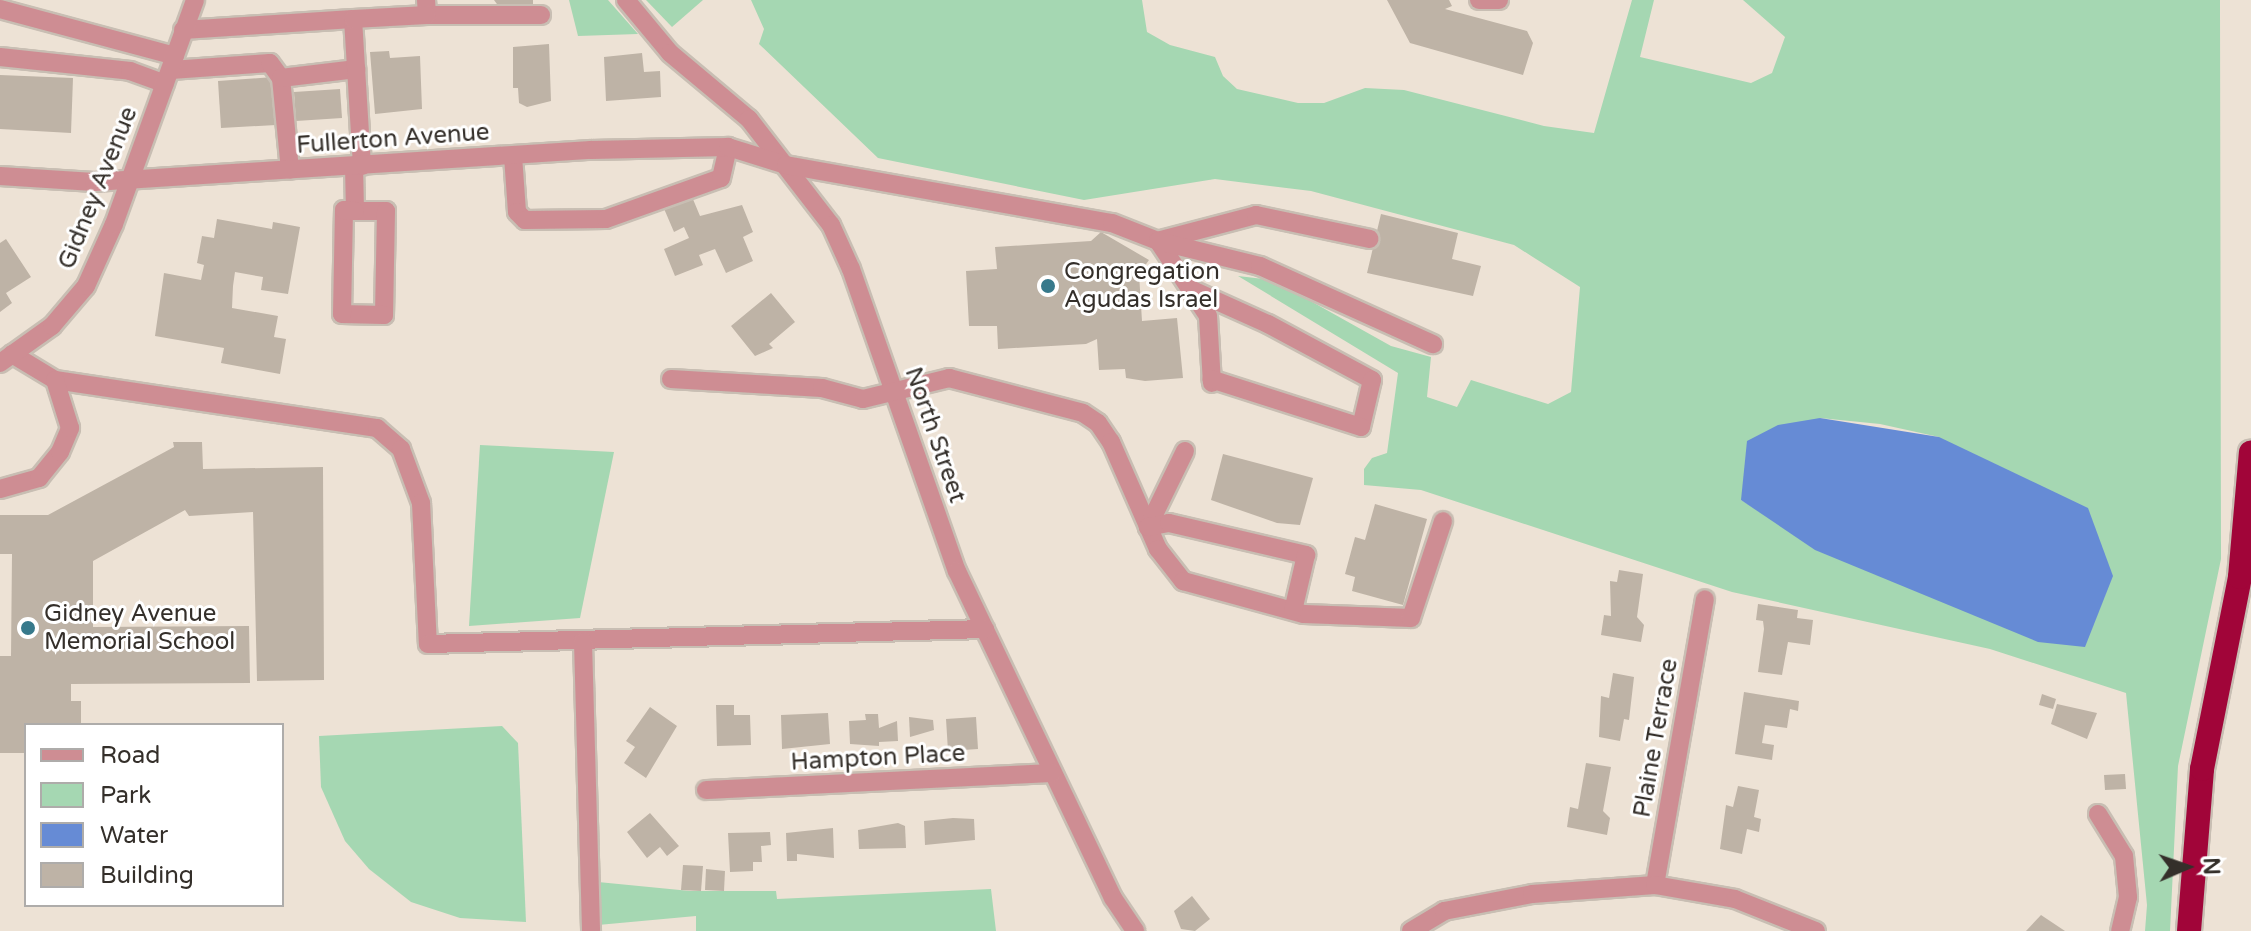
<!DOCTYPE html>
<html>
<head>
<meta charset="utf-8">
<style>
  body { margin:0 }
  #map { position:relative; width:2251px; height:931px; overflow:hidden; background:#ede2d5; font-family:"Varela Round",sans-serif }
  div>[style] { position:absolute }
  [style*='--x'] { left:calc(var(--x)*1px); top:calc(var(--y)*1px); width:calc(var(--w)*1px); rotate:calc(var(--a)*1deg) }
  .green>* { inset:0; background:#a5d7b2 }
  .water>* { inset:0; background:#668bd5 }
  .building>* { inset:0; background:#beb3a6 }
  .roads { filter:drop-shadow(2px 0 #c8beb3) drop-shadow(-2px 0 #c8beb3) drop-shadow(0 2px #c8beb3) drop-shadow(0 -2px #c8beb3) }
  .minor>* { height:18px; margin:-9px; padding:0 9px; transform-origin:9px; border-radius:9px; background:#ce8d93 }
  .highway>* { height:24px; margin:-12px; padding:0 12px; transform-origin:12px; border-radius:12px; background:#a10539 }
  .dots>* { width:22px; height:22px; translate:-50% -50%; box-sizing:border-box; border:4px solid #fff; border-radius:50% }
  span { translate:-50% -50%; white-space:nowrap; text-align:center; line-height:1.15; -webkit-text-stroke:6px #fff; paint-order:stroke }
  .street-label { font-size:24px; color:#342f2a }
  .poi-label { font-size:24px; color:#342f2a }
  .left { translate:0 -50%; text-align:left }
  .legend { position:absolute; left:24px; top:723px; width:260px; height:184px; box-sizing:border-box; background:#fff; border:2px solid #aeacaa; margin:0; padding:10px 14px; list-style:none; font-size:24px; color:#342f2a }
  .legend li { display:flex; align-items:center; gap:16px; height:40px }
  .legend b { width:40px; border:2px solid #aeacaa }
  .north { position:absolute; left:2147px; top:827px; width:80px; height:80px; -webkit-text-stroke:6px #fff; paint-order:stroke; rotate:88deg; font-size:22px; font-weight:700; line-height:32px; text-align:center; color:#342f2a }
  .north::after { content:''; display:block; margin:auto; width:28px; height:36px; background:#342f2a; clip-path:polygon(50% 0,100% 100%,50% 72%,0 100%) }
</style>
</head>
<body>
<div id="map">
  <div class="green">
    <i style="clip-path:polygon(569px 0,608px 0,638px 34px,578px 36px)"></i>
    <i style="clip-path:polygon(646px 0,703px 0,672px 27px)"></i>
    <i style="clip-path:polygon(evenodd,751px 0,1142px 0,1147px 32px,1170px 45px,1215px 57px,1223px 76px,1237px 89px,1298px 103px,1324px 103px,1365px 88px,1404px 90px,1544px 126px,1594px 133px,1632px 0,1654px 0,1640px 57px,1751px 83px,1772px 73px,1785px 37px,1743px 0,2220px 0,2221px 559px,2178px 766px,2170px 931px,2145px 931px,2147px 905px,2126px 693px,1990px 649px,1732px 592px,1421px 490px,1364px 485px,1364px 469px,1372px 458px,1387px 453px,1398px 373px,1238px 276px,1273px 280px,1391px 346px,1431px 357px,1427px 397px,1457px 407px,1471px 380px,1548px 404px,1571px 392px,1580px 287px,1514px 245px,1311px 191px,1215px 179px,1084px 200px,878px 158px,759px 44px,764px 29px,751px 0,1820px 418px,1880px 424px,1939px 437px,1770px 517px,1741px 500px,1820px 418px)"></i>
    <i style="clip-path:polygon(480px 445px,614px 452px,580px 618px,469px 626px)"></i>
    <i style="clip-path:polygon(502px 726px,518px 743px,526px 922px,460px 918px,411px 902px,369px 869px,345px 841px,321px 787px,319px 736px)"></i>
    <i style="clip-path:polygon(598px 882px,690px 891px,776px 891px,777px 899px,991px 889px,996px 931px,696px 931px,696px 916px,598px 925px)"></i>
  </div>
  <div class="water">
    <i style="clip-path:polygon(1820px 418px,1939px 437px,2088px 508px,2113px 576px,2085px 647px,2038px 642px,1815px 550px,1741px 500px,1747px 441px,1778px 425px)"></i>
  </div>
  <div class="building">
    <i style="clip-path:polygon(494px 0,533px 0,533px 8px,502px 11px)"></i>
    <i style="clip-path:polygon(1387px 0,1449px 0,1452px 6px,1445px 9px,1527px 31px,1533px 43px,1523px 75px,1410px 43px)"></i>
    <i style="clip-path:polygon(549px 44px,551px 101px,527px 107px,519px 103px,518px 88px,513px 88px,513px 47px)"></i>
    <i style="clip-path:polygon(389px 51px,390px 58px,420px 56px,422px 109px,375px 114px,370px 52px)"></i>
    <i style="clip-path:polygon(642px 53px,644px 72px,660px 71px,661px 97px,606px 101px,604px 57px)"></i>
    <i style="clip-path:polygon(0 75px,73px 78px,71px 133px,0 129px)"></i>
    <i style="clip-path:polygon(273px 77px,276px 125px,221px 128px,218px 81px)"></i>
    <i style="clip-path:polygon(340px 89px,342px 118px,296px 121px,294px 92px)"></i>
    <i style="clip-path:polygon(690px 192px,700px 216px,742px 205px,753px 232px,743px 237px,753px 261px,726px 273px,715px 249px,699px 255px,703px 265px,675px 276px,664px 249px,689px 238px,684px 227px,674px 232px,662px 204px)"></i>
    <i style="clip-path:polygon(1381px 214px,1458px 233px,1452px 259px,1481px 266px,1473px 296px,1367px 273px)"></i>
    <i style="clip-path:polygon(217px 219px,272px 229px,273px 222px,300px 227px,288px 294px,261px 290px,263px 277px,235px 272px,233px 286px,232px 308px,278px 316px,274px 337px,286px 339px,280px 374px,221px 363px,224px 348px,155px 336px,164px 273px,201px 280px,204px 265px,197px 263px,202px 236px,214px 238px)"></i>
    <i style="clip-path:polygon(1101px 232px,1149px 260px,1139px 274px,1142px 321px,1177px 318px,1183px 378px,1145px 381px,1126px 378px,1125px 369px,1099px 370px,1097px 339px,1086px 344px,998px 349px,997px 326px,969px 326px,966px 271px,997px 269px,995px 247px,1091px 241px)"></i>
    <i style="clip-path:polygon(6px 239px,31px 277px,6px 293px,12px 303px,0 312px,0 243px)"></i>
    <i style="clip-path:polygon(771px 293px,795px 322px,769px 344px,773px 348px,755px 356px,731px 326px)"></i>
    <i style="clip-path:polygon(173px 442px,202px 442px,203px 469px,323px 467px,324px 680px,257px 681px,253px 512px,189px 516px,185px 510px,93px 561px,93px 627px,249px 626px,250px 683px,71px 684px,71px 701px,81px 701px,81px 725px,26px 725px,26px 753px,0 753px,0 656px,11px 656px,12px 554px,0 554px,0 515px,48px 515px,174px 447px)"></i>
    <i style="clip-path:polygon(1223px 454px,1313px 478px,1300px 525px,1277px 523px,1211px 500px)"></i>
    <i style="clip-path:polygon(1375px 504px,1427px 519px,1403px 605px,1352px 591px,1355px 577px,1345px 574px,1355px 537px,1365px 540px)"></i>
    <i style="clip-path:polygon(1619px 570px,1643px 574px,1637px 617px,1644px 625px,1641px 642px,1601px 635px,1604px 615px,1611px 616px,1610px 581px,1617px 582px)"></i>
    <i style="clip-path:polygon(1758px 604px,1798px 610px,1797px 618px,1813px 620px,1810px 645px,1788px 642px,1782px 675px,1758px 672px,1764px 629px,1763px 621px,1756px 620px)"></i>
    <i style="clip-path:polygon(1613px 673px,1634px 677px,1629px 720px,1624px 719px,1620px 741px,1599px 737px,1601px 696px,1609px 698px)"></i>
    <i style="clip-path:polygon(1744px 692px,1799px 701px,1798px 711px,1790px 709px,1787px 728px,1765px 725px,1762px 743px,1774px 745px,1772px 760px,1735px 754px)"></i>
    <i style="clip-path:polygon(2042px 694px,2056px 699px,2053px 709px,2039px 705px)"></i>
    <i style="clip-path:polygon(2057px 704px,2097px 713px,2087px 739px,2051px 724px)"></i>
    <i style="clip-path:polygon(716px 705px,734px 705px,734px 715px,750px 715px,751px 745px,717px 746px)"></i>
    <i style="clip-path:polygon(650px 707px,677px 726px,646px 778px,624px 763px,635px 747px,626px 741px)"></i>
    <i style="clip-path:polygon(828px 713px,830px 744px,782px 749px,781px 715px)"></i>
    <i style="clip-path:polygon(865px 714px,878px 714px,879px 728px,897px 721px,898px 741px,879px 742px,879px 746px,850px 744px,849px 721px,866px 720px)"></i>
    <i style="clip-path:polygon(909px 717px,933px 720px,934px 730px,910px 737px)"></i>
    <i style="clip-path:polygon(976px 717px,978px 749px,948px 751px,946px 719px)"></i>
    <i style="clip-path:polygon(1586px 763px,1611px 767px,1603px 811px,1610px 818px,1607px 835px,1567px 827px,1570px 807px,1578px 809px)"></i>
    <i style="clip-path:polygon(2125px 774px,2126px 789px,2105px 790px,2104px 775px)"></i>
    <i style="clip-path:polygon(1738px 786px,1759px 790px,1754px 817px,1761px 819px,1759px 832px,1747px 829px,1742px 854px,1720px 849px,1726px 805px,1733px 807px)"></i>
    <i style="clip-path:polygon(650px 813px,679px 846px,667px 856px,660px 847px,647px 858px,627px 832px)"></i>
    <i style="clip-path:polygon(953px 818px,974px 819px,975px 840px,925px 845px,924px 821px)"></i>
    <i style="clip-path:polygon(898px 823px,905px 826px,906px 848px,859px 849px,858px 830px)"></i>
    <i style="clip-path:polygon(833px 828px,834px 858px,797px 854px,797px 861px,787px 861px,786px 833px)"></i>
    <i style="clip-path:polygon(770px 832px,771px 845px,761px 846px,762px 862px,753px 862px,753px 871px,730px 872px,728px 833px)"></i>
    <i style="clip-path:polygon(683px 865px,703px 866px,701px 891px,681px 890px)"></i>
    <i style="clip-path:polygon(706px 869px,725px 871px,724px 891px,705px 890px)"></i>
    <i style="clip-path:polygon(1192px 896px,1210px 919px,1195px 931px,1181px 929px,1174px 911px)"></i>
    <i style="clip-path:polygon(2041px 915px,2065px 931px,2026px 931px)"></i>
  </div>
  <div class="roads">
    <div class="minor">
      <i style="--x:426;--y:0;--w:15;--a:86"></i>
      <i style="--x:427;--y:15;--w:114;--a:0"></i>
      <i style="--x:626;--y:0;--w:69;--a:50.3"></i>
      <i style="--x:670;--y:53;--w:103;--a:39.9"></i>
      <i style="--x:749;--y:119;--w:134;--a:52.3"></i>
      <i style="--x:831;--y:225;--w:48;--a:65.6"></i>
      <i style="--x:851;--y:269;--w:320;--a:70.7"></i>
      <i style="--x:957;--y:571;--w:362;--a:64.5"></i>
      <i style="--x:1113;--y:898;--w:40;--a:56"></i>
      <i style="--x:1479;--y:0;--w:20;--a:0"></i>
      <i style="--x:0;--y:9;--w:181;--a:15"></i>
      <i style="--x:183;--y:30;--w:170;--a:-3.7"></i>
      <i style="--x:0;--y:57;--w:131;--a:6.1"></i>
      <i style="--x:130;--y:71;--w:37;--a:20"></i>
      <i style="--x:171;--y:70;--w:99;--a:-4"></i>
      <i style="--x:270;--y:63;--w:19;--a:54"></i>
      <i style="--x:281;--y:78;--w:92;--a:84.4"></i>
      <i style="--x:281;--y:78;--w:76;--a:-6.8"></i>
      <i style="--x:513;--y:156;--w:56;--a:85.9"></i>
      <i style="--x:517;--y:212;--w:11;--a:45"></i>
      <i style="--x:525;--y:220;--w:81;--a:-0.7"></i>
      <i style="--x:606;--y:219;--w:122;--a:-19.6"></i>
      <i style="--x:721;--y:178;--w:32;--a:-77"></i>
      <i style="--x:354;--y:166;--w:45;--a:88.7"></i>
      <i style="--x:355;--y:211;--w:31;--a:0"></i>
      <i style="--x:386;--y:211;--w:104;--a:91.1"></i>
      <i style="--x:384;--y:315;--w:42;--a:-178.6"></i>
      <i style="--x:342;--y:314;--w:104;--a:-88.9"></i>
      <i style="--x:344;--y:210;--w:11;--a:5"></i>
      <i style="--x:362;--y:166;--w:147;--a:-93.5"></i>
      <i style="--x:353;--y:19;--w:74;--a:-3.1"></i>
      <i style="--x:0;--y:176;--w:94;--a:3.7"></i>
      <i style="--x:94;--y:182;--w:498;--a:-3.7"></i>
      <i style="--x:591;--y:150;--w:137;--a:-1.3"></i>
      <i style="--x:728;--y:147;--w:61;--a:17.2"></i>
      <i style="--x:786;--y:165;--w:331;--a:10.1"></i>
      <i style="--x:1112;--y:223;--w:49;--a:21.4"></i>
      <i style="--x:1158;--y:241;--w:90;--a:56.3"></i>
      <i style="--x:1208;--y:316;--w:67;--a:86.6"></i>
      <i style="--x:1161;--y:240;--w:98;--a:-14.7"></i>
      <i style="--x:1256;--y:215;--w:116;--a:11.9"></i>
      <i style="--x:1158;--y:241;--w:105;--a:13.8"></i>
      <i style="--x:1260;--y:266;--w:190;--a:24.3"></i>
      <i style="--x:1190;--y:289;--w:85;--a:24.2"></i>
      <i style="--x:1268;--y:324;--w:118;--a:28.3"></i>
      <i style="--x:1372;--y:380;--w:48;--a:103.2"></i>
      <i style="--x:1361;--y:427;--w:157;--a:-162.3"></i>
      <i style="--x:12;--y:354;--w:50;--a:31.2"></i>
      <i style="--x:55;--y:380;--w:326;--a:8.5"></i>
      <i style="--x:377;--y:428;--w:32;--a:41"></i>
      <i style="--x:401;--y:449;--w:58;--a:69.7"></i>
      <i style="--x:421;--y:503;--w:141;--a:87.2"></i>
      <i style="--x:428;--y:644;--w:557;--a:-1.54"></i>
      <i style="--x:0;--y:363;--w:64;--a:-35.4"></i>
      <i style="--x:52;--y:326;--w:52;--a:-49.6"></i>
      <i style="--x:86;--y:286;--w:68;--a:-65.7"></i>
      <i style="--x:114;--y:224;--w:238;--a:-70.1"></i>
      <i style="--x:671;--y:379;--w:151;--a:3.4"></i>
      <i style="--x:822;--y:388;--w:42;--a:15"></i>
      <i style="--x:863;--y:399;--w:89;--a:-13.7"></i>
      <i style="--x:949;--y:378;--w:138;--a:14.6"></i>
      <i style="--x:1083;--y:413;--w:18;--a:34"></i>
      <i style="--x:1098;--y:423;--w:23;--a:56"></i>
      <i style="--x:1111;--y:442;--w:117;--a:66.3"></i>
      <i style="--x:1158;--y:549;--w:41;--a:52"></i>
      <i style="--x:1183;--y:581;--w:125;--a:15.3"></i>
      <i style="--x:1304;--y:614;--w:107;--a:2.1"></i>
      <i style="--x:1411;--y:618;--w:102;--a:-71.7"></i>
      <i style="--x:1185;--y:451;--w:85;--a:116"></i>
      <i style="--x:1148;--y:527;--w:21;--a:-11"></i>
      <i style="--x:1169;--y:523;--w:141;--a:13.1"></i>
      <i style="--x:1306;--y:555;--w:57;--a:103.1"></i>
      <i style="--x:0;--y:489;--w:41;--a:-15.8"></i>
      <i style="--x:39;--y:478;--w:33;--a:-51"></i>
      <i style="--x:60;--y:452;--w:26;--a:-67"></i>
      <i style="--x:70;--y:428;--w:50;--a:-107.4"></i>
      <i style="--x:583;--y:642;--w:289;--a:88.4"></i>
      <i style="--x:706;--y:790;--w:347;--a:-2.8"></i>
      <i style="--x:2098;--y:814;--w:49;--a:58.2"></i>
      <i style="--x:2124;--y:856;--w:41;--a:84.4"></i>
      <i style="--x:2128;--y:897;--w:35;--a:103"></i>
      <i style="--x:1655;--y:885;--w:290;--a:-80.1"></i>
      <i style="--x:1411;--y:931;--w:39;--a:-31"></i>
      <i style="--x:1444;--y:911;--w:90;--a:-10.9"></i>
      <i style="--x:1532;--y:894;--w:123;--a:-4.2"></i>
      <i style="--x:1655;--y:885;--w:81;--a:9.9"></i>
      <i style="--x:1735;--y:899;--w:87;--a:21.6"></i>
    </div>
    <div class="highway">
      <i style="--x:2189;--y:931;--w:163;--a:-85.4"></i>
      <i style="--x:2202;--y:769;--w:196;--a:-78.8"></i>
      <i style="--x:2240;--y:577;--w:125;--a:-85"></i>
    </div>
  </div>
  <div class="dots">
    <i style="left:1048px;top:286px;background:#37798b"></i>
    <i style="left:28px;top:628px;background:#37798b"></i>
  </div>
  <div class="street-label">
    <span style="left:393px;top:139px;rotate:-4deg">Fullerton Avenue</span>
    <span style="left:98px;top:188px;rotate:-68deg">Gidney Avenue</span>
    <span style="left:935px;top:435px;rotate:71deg">North Street</span>
    <span style="left:1656px;top:738px;rotate:-80deg">Plaine Terrace</span>
    <span style="left:878px;top:758px;rotate:-3deg">Hampton Place</span>
  </div>
  <div class="poi-label">
    <span class="left" style="left:1064px;top:286px">Congregation<br>Agudas Israel</span>
    <span class="left" style="left:44px;top:628px">Gidney Avenue<br>Memorial School</span>
  </div>
  <ul class="legend">
  <li><b style="height:10px;background:#ce8d93"></b>Road</li>
  <li><b style="height:22px;background:#a5d7b2"></b>Park</li>
  <li><b style="height:22px;background:#668bd5"></b>Water</li>
  <li><b style="height:22px;background:#beb3a6"></b>Building</li>
  </ul>
  <div class="north">N</div>
</div>
</body>
</html>
